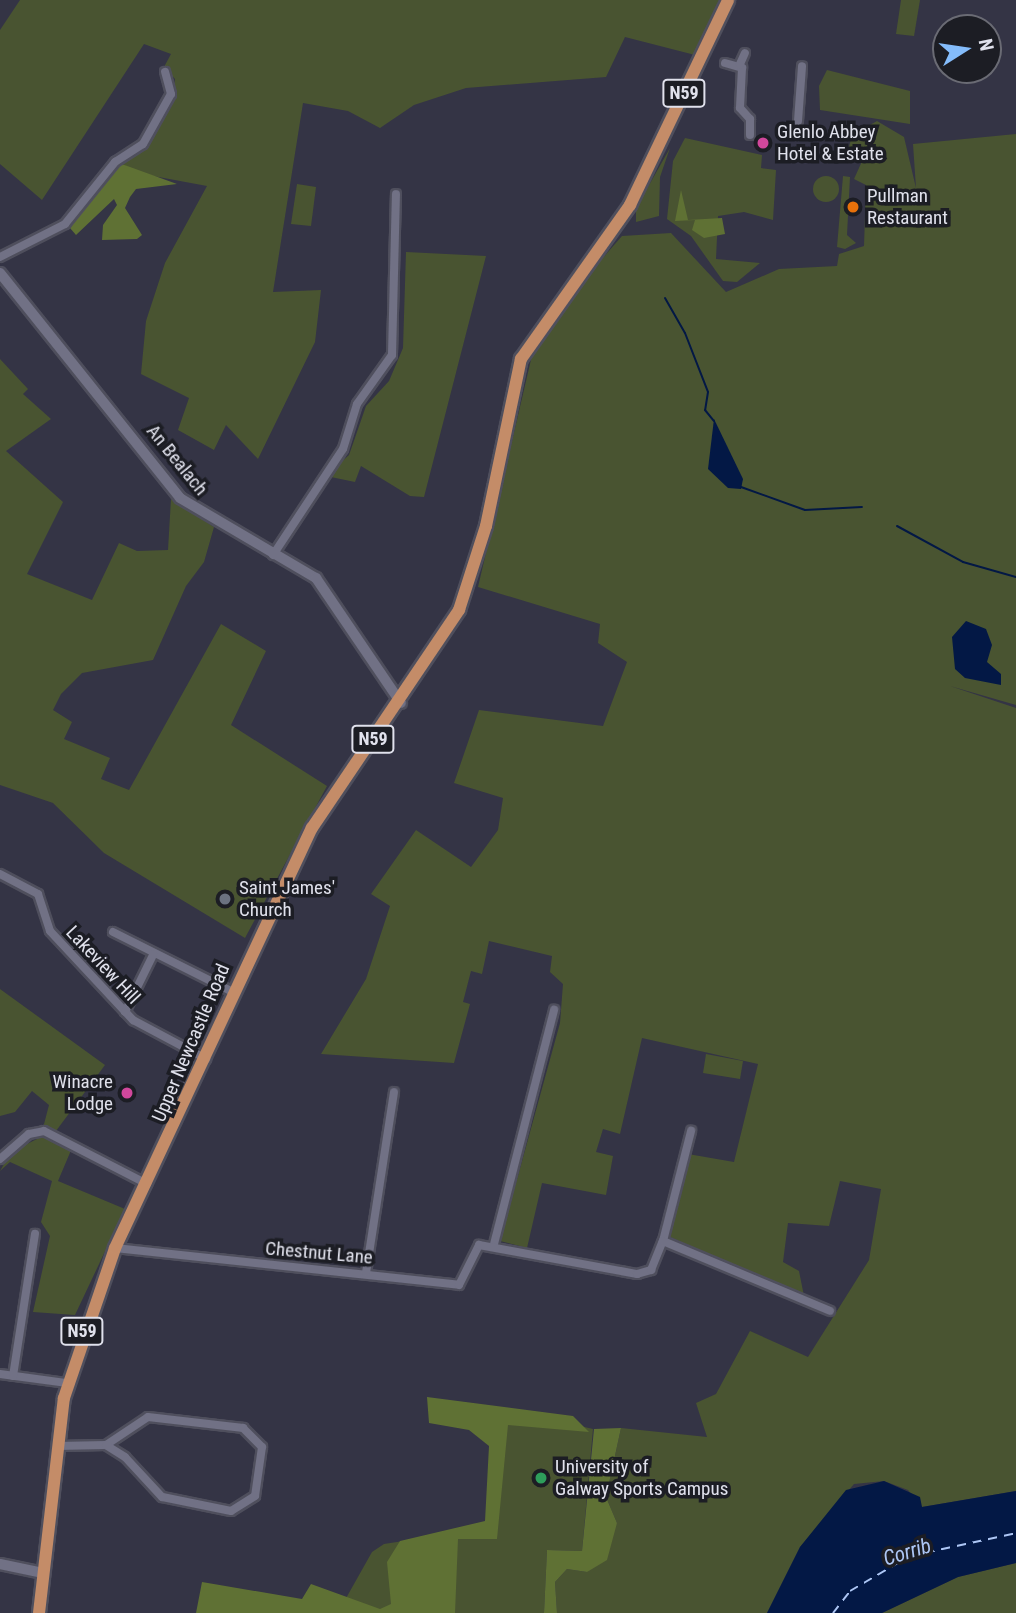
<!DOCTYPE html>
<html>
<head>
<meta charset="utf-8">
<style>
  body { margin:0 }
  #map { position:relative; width:1016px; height:1613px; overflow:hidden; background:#343445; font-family:"Roboto Condensed",sans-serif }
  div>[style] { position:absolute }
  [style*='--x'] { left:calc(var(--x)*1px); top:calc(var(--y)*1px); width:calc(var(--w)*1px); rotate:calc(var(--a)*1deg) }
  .green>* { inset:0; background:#495431 }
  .round { border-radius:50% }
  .forest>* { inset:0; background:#5f7134 }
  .water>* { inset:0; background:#031845 }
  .stream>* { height:2px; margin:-1px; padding:0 1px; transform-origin:1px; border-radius:1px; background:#031845 }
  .ferry>* { height:2px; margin-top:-1px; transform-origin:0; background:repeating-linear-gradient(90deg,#adc6f5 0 9px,transparent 0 16px) }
  .roads { filter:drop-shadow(2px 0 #4f4f5d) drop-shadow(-2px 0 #4f4f5d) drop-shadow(0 2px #4f4f5d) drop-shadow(0 -2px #4f4f5d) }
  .minor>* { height:8px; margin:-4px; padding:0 4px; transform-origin:4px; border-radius:4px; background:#717185 }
  .tertiary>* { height:10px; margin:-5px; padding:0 5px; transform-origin:5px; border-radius:5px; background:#717185 }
  .primary>* { height:12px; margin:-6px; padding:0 6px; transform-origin:6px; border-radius:6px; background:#c48c68 }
  .dots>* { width:19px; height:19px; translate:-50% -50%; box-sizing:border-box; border:4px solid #1c1d24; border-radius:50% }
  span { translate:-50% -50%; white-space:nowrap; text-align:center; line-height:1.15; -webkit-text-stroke:7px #1c1d24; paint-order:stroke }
  .shield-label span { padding:2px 5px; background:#1c1d24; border:2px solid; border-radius:5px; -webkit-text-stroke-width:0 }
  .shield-label { font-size:18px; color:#e0e1ec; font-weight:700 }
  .poi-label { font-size:19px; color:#e0e1ec }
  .left { translate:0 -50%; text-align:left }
  .right { translate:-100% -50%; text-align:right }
  .street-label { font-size:19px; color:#e0e1ec }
  .water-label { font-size:21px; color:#adc6f5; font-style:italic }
  .north { position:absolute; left:932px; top:14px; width:70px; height:70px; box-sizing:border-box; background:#1c1d24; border:2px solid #6a6b74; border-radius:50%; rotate:78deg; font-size:19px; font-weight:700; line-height:28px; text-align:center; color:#e0e1ec }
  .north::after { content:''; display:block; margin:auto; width:24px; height:32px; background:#84bcfb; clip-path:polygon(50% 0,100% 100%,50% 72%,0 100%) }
</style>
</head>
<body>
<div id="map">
  <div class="green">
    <i style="clip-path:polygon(20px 0,720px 0,695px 55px,625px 37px,606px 77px,466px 88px,414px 105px,380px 128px,348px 111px,303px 103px,273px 292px,321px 290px,315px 342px,258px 459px,226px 425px,214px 450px,178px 430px,189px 398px,141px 374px,146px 321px,165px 263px,207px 186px,137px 173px,121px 163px,149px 144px,171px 107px,175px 79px,164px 67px,171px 54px,144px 44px,42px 200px,0 164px,0 30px)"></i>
    <i style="clip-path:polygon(901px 0,920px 0,914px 36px,896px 34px)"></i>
    <i style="clip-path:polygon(827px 70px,910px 91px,910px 124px,820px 110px,819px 86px)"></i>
    <i style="clip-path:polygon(877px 121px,904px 137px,916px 188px,913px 144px,1016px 134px,1016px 705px,950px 686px,1016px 708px,1016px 1491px,922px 1507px,908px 1490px,884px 1481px,854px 1484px,800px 1547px,767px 1613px,557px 1613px,555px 1582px,567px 1569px,587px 1572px,617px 1523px,606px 1497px,621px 1428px,707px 1437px,696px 1403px,716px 1394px,750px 1331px,808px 1357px,869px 1260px,881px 1189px,840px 1181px,829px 1226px,788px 1223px,783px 1262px,799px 1271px,804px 1296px,670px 1237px,688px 1154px,734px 1162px,758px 1064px,642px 1038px,620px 1134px,603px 1129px,596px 1152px,613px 1156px,606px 1195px,542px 1183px,527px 1248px,500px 1241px,560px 1023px,563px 984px,550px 972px,552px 956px,489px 941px,482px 974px,471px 971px,463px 1002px,470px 1004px,454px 1063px,321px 1054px,366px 979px,390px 906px,371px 894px,416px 830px,471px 867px,498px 830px,503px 798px,454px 783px,479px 710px,603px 726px,627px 662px,598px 643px,600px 624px,478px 587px,533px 351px,571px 294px,622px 236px,671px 233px,726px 292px,779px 269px,837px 266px,839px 254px,864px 246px,866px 185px,854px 179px,863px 159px,846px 159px,852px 135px)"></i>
    <i style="clip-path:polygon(685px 138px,762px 155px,761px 168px,776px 170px,773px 220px,744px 212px,718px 216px,716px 259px,760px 263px,737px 282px,723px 281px,691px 236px,667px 219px,673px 161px)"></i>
    <i style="clip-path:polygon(670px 148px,660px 177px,659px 216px,636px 222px,636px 208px)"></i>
    <i style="clip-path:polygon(843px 176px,850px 177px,847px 235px,856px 243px,845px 249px,837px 247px)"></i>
    <i class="round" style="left:813px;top:176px;width:26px;height:26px"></i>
    <i style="clip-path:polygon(297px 184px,316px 187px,311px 226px,291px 224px)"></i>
    <i style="clip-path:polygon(406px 252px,486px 256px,424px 497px,410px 496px,361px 466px,355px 482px,326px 476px,349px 455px,366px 406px,389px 381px,403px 348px)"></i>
    <i style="clip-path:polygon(0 359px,28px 389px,23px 394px,51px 419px,6px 451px,63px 502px,27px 574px,92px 600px,119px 543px,137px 551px,168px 550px,171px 499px,214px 527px,204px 562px,186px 586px,153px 660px,82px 673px,61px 694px,53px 710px,72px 722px,64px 739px,110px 758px,101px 779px,129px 790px,221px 624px,266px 651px,231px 725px,327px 786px,245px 938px,104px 853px,53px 803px,0 785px)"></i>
    <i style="clip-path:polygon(0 989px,105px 1065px,56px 1131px,43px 1128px,49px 1105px,32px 1091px,15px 1112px,0 1116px)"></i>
    <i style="clip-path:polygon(706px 1054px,743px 1061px,740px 1079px,703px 1073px)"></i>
    <i style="clip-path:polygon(45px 1135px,72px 1148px,58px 1181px,125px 1209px,75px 1315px,33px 1312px,50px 1236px,41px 1222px,52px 1181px,10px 1162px,0 1171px,11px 1152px)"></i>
    <i style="clip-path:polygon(499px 1417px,542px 1417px,593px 1429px,582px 1551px,547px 1550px,544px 1613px,198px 1613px,345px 1600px,372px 1552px,384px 1544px,488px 1528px)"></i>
    <i style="clip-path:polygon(1016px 1563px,1016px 1613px,882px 1613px,958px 1577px)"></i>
  </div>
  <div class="forest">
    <i style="clip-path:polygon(119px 163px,177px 184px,136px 189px,130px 197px,125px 208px,142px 235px,137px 239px,102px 240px,103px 225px,117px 205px,114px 199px,76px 235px,70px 228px)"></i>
    <i style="clip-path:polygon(681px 190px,688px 220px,722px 218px,725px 234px,704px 238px,692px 230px,695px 220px,675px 221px)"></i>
    <i style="clip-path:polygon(427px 1397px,573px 1416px,589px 1432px,508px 1425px,497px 1539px,458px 1539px,455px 1613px,196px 1613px,202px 1582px,302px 1599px,311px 1584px,380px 1609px,391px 1604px,387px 1562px,400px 1541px,485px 1521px,489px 1446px,469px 1430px,429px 1423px)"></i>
    <i style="clip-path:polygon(621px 1428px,606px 1497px,617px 1523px,607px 1560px,587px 1572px,567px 1569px,555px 1582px,557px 1613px,544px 1613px,547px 1550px,582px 1551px,594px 1429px)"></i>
  </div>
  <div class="water">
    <i style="clip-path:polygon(714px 419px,743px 479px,741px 489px,728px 488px,708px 469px)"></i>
    <i style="clip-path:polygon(966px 621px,986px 629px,992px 645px,987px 662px,1001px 674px,1001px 685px,965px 678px,955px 669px,952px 637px)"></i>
    <i style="clip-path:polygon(884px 1481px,920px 1497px,922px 1507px,1016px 1491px,1016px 1563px,958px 1577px,882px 1613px,767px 1613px,800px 1547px,846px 1490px)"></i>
  </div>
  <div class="stream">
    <i style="--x:665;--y:298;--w:40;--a:60.3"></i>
    <i style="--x:685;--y:333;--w:63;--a:68.7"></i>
    <i style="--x:708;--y:392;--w:18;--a:99"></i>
    <i style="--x:705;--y:410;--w:14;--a:51"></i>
    <i style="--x:741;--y:487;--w:68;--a:19.8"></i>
    <i style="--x:805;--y:510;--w:57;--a:-3"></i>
    <i style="--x:897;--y:526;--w:75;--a:28.6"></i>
    <i style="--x:963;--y:562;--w:55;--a:15.8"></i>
  </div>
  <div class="ferry">
    <i style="--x:833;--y:1613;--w:28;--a:-52"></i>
    <i style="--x:850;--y:1591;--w:69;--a:-30.3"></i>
    <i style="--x:910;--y:1556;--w:108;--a:-12.2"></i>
  </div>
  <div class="roads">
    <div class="minor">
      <i style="--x:725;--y:63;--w:18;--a:16"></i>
      <i style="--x:742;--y:68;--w:40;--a:92.9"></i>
      <i style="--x:740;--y:108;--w:15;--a:48"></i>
      <i style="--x:750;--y:119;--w:16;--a:90"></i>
      <i style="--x:740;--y:64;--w:12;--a:-66"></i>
      <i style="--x:798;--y:121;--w:55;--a:-85.8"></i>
      <i style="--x:0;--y:257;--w:73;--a:-26.9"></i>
      <i style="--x:65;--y:224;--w:80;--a:-51.1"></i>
      <i style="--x:115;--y:162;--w:33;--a:-33"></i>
      <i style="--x:143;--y:144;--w:57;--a:-60.8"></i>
      <i style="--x:171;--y:94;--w:23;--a:-105"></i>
      <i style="--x:273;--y:555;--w:127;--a:-56.6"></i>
      <i style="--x:343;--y:449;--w:47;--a:-72.7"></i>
      <i style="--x:357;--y:404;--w:60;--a:-54.5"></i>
      <i style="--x:392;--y:355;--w:161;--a:-88.6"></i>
      <i style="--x:0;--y:874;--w:43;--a:27.8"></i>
      <i style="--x:38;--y:894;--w:39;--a:72"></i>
      <i style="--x:50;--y:931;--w:122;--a:47"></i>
      <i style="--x:133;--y:1020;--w:83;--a:28.1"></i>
      <i style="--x:113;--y:932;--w:136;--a:26.6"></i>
      <i style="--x:125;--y:1012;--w:64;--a:-63.8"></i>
      <i style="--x:0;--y:1159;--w:38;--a:-41"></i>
      <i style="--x:29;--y:1134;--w:15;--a:-11"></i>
      <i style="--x:44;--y:1131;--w:116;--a:27.2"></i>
      <i style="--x:663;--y:1241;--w:114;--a:-75.7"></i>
      <i style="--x:494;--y:1244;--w:242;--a:-75.6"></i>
      <i style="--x:115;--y:1248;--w:346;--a:6.1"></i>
      <i style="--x:459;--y:1285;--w:45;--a:-63.4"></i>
      <i style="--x:479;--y:1245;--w:161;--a:10.4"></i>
      <i style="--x:637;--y:1274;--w:15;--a:-16"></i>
      <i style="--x:651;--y:1270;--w:31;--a:-68"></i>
      <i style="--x:663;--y:1241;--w:181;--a:22.7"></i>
      <i style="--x:366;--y:1273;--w:183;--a:-81.2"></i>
      <i style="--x:0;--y:1374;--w:68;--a:7.7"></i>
      <i style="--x:13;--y:1376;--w:144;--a:-81.2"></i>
      <i style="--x:57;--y:1446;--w:49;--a:-1.2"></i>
      <i style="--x:106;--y:1445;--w:50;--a:-33.7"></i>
      <i style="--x:148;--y:1417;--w:96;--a:6.6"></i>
      <i style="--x:243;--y:1428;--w:27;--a:45"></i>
      <i style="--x:262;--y:1447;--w:49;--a:98.1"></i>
      <i style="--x:255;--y:1496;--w:28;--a:148"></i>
      <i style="--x:231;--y:1511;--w:70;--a:-168.5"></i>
      <i style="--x:162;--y:1497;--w:54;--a:-132.8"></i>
      <i style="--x:125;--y:1457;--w:22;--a:-148"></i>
    </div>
    <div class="tertiary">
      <i style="--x:0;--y:273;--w:288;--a:51.3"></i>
      <i style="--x:180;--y:498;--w:158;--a:30.5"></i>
      <i style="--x:316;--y:578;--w:151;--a:55.8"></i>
      <i style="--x:0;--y:1564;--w:44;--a:11.8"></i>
    </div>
    <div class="primary">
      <i style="--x:39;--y:1613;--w:216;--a:-83.4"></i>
      <i style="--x:64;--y:1398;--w:158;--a:-71.2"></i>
      <i style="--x:115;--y:1248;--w:464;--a:-64.9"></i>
      <i style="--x:312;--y:828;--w:263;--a:-56"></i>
      <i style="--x:459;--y:610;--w:88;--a:-72.2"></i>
      <i style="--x:486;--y:526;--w:171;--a:-78.2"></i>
      <i style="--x:521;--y:359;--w:189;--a:-54.7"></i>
      <i style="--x:630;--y:205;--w:227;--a:-64.4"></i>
    </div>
  </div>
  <div class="dots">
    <i style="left:763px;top:143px;background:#d1479c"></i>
    <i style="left:853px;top:207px;background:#e8710a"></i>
    <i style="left:225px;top:899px;background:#6b7280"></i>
    <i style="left:127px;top:1093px;background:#d1479c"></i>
    <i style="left:541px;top:1478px;background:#2e9e5b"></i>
  </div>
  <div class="shield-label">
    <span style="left:684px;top:93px">N59</span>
    <span style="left:373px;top:739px">N59</span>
    <span style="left:82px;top:1331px">N59</span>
  </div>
  <div class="poi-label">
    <span class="left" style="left:777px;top:143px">Glenlo Abbey<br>Hotel &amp; Estate</span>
    <span class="left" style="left:867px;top:207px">Pullman<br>Restaurant</span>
    <span class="left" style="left:239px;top:899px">Saint James'<br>Church</span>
    <span class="right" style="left:113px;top:1093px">Winacre<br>Lodge</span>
    <span class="left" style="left:555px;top:1478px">University of<br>Galway Sports Campus</span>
  </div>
  <div class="street-label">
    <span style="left:177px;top:460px;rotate:51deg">An Bealach</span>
    <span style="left:103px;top:965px;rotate:47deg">Lakeview Hill</span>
    <span style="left:191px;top:1043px;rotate:-67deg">Upper Newcastle Road</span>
    <span style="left:319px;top:1253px;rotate:5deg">Chestnut Lane</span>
  </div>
  <div class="water-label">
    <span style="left:907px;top:1552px;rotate:-17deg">Corrib</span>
  </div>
  <div class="north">N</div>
</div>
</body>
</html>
